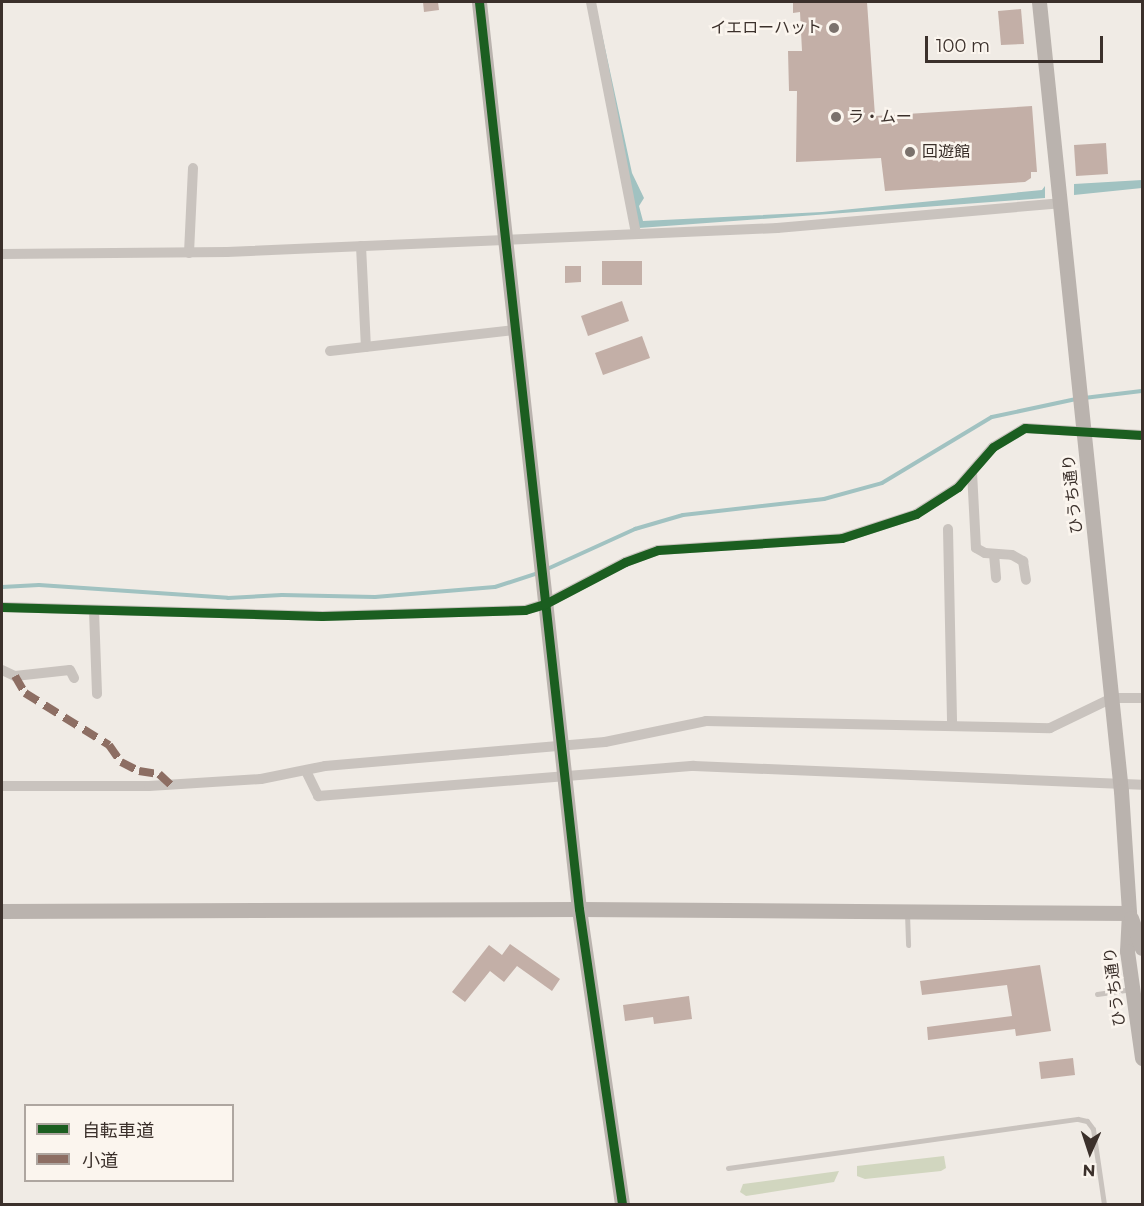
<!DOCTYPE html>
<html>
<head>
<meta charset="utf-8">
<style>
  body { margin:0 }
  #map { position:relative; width:1144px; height:1206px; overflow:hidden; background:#f0ebe5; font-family:Montserrat,"Noto Sans JP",sans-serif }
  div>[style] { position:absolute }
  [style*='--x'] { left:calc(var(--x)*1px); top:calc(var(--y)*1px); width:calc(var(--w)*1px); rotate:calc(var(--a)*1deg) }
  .green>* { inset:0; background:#d1d6bf }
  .water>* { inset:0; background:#a1c2c1 }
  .stream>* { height:4px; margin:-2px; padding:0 2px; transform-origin:2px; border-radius:2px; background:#a1c2c1 }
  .building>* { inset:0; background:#c3afa7 }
  .lane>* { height:5px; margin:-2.5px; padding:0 2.5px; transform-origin:2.5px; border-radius:2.5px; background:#c9c3be }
  .street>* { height:10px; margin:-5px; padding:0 5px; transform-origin:5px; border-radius:5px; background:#c9c3be }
  .secondary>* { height:15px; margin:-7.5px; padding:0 7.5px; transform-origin:7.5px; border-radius:7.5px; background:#bab3ae }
  .quiet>* { height:8px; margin-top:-4px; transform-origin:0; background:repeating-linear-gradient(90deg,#8d6e63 0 15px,transparent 0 23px) }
  .cycleway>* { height:9px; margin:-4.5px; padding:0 4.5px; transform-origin:4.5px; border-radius:4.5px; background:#1b5e20 }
  .dots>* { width:16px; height:16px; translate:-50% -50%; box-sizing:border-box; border:3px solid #fbf5ee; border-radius:50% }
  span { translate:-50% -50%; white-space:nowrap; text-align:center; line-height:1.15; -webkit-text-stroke:5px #fbf5ee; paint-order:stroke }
  .poi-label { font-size:16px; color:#3b302b }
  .right { translate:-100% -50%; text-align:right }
  .left { translate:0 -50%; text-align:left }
  .street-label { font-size:16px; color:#3b302b }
  .frame { position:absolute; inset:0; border:3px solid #3b302b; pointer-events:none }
  .legend { position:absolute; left:24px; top:1104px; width:210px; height:78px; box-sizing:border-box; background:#fbf5ee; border:2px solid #aea6a0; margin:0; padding:8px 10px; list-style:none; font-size:18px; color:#3b302b }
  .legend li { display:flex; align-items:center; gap:12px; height:30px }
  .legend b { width:30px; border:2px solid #aea6a0 }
  .north { position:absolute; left:1060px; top:1122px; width:60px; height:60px; -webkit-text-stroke:4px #fbf5ee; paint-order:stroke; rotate:183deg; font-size:16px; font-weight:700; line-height:24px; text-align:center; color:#3b302b }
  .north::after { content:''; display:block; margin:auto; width:21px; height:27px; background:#3b302b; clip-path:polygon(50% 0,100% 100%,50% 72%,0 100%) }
  .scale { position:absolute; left:925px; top:36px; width:178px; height:27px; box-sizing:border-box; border:3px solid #3b302b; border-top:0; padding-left:8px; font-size:18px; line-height:21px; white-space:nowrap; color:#3b302b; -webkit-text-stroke:4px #fbf5ee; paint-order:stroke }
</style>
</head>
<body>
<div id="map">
  <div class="green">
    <i style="clip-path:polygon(944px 1156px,946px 1168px,941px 1171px,865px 1179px,857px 1176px,857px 1166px)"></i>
    <i style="clip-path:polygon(839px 1171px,834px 1182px,746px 1196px,740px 1192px,743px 1184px)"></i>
  </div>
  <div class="water">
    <i style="clip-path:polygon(597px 11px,632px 173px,644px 198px,639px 206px,643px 221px,822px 212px,1042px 190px,1045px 186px,1045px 198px,639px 228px)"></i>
    <i style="clip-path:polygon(1142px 180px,1142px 188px,1074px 195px,1074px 184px)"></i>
  </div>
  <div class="stream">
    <i style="--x:1084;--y:398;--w:58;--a:-6.9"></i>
    <i style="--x:545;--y:570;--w:99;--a:-24.5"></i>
    <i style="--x:635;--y:529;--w:50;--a:-16.3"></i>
    <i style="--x:683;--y:515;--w:142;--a:-6.5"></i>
    <i style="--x:824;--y:499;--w:60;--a:-15.4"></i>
    <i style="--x:882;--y:483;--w:128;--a:-31"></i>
    <i style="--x:992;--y:417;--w:86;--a:-12.1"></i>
    <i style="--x:2;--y:587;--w:37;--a:-3"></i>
    <i style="--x:39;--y:585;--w:189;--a:3.9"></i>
    <i style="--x:228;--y:598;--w:54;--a:-3.2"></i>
    <i style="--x:282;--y:595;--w:93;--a:1.2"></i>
    <i style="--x:375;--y:597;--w:120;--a:-4.8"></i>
    <i style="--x:495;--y:587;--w:45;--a:-18"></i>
  </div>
  <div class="building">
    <i style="clip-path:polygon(423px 2px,438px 2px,439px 10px,424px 12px)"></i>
    <i style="clip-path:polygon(793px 2px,867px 2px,875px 116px,1032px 106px,1037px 172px,1031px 172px,1031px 178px,1025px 182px,885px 191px,881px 158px,796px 162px,797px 91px,789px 91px,788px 51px,802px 51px,800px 12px,793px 13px)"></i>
    <i style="clip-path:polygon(1021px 9px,1024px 44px,1001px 45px,998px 11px)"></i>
    <i style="clip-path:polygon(1106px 143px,1108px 174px,1076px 176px,1074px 145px)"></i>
    <i style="clip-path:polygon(602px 261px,642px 261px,642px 285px,602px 285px)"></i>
    <i style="clip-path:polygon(565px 266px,581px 266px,581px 282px,565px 283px)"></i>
    <i style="clip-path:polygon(622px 301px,629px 321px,588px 336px,581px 316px)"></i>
    <i style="clip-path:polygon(642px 336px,650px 358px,603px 375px,595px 353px)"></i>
    <i style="clip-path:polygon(510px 944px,560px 979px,552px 991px,517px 966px,504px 982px,490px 971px,465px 1002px,452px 992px,489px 945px,502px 955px)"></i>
    <i style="clip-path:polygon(1040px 965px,1051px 1031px,1016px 1036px,1015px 1029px,928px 1040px,927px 1027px,1012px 1016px,1007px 985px,922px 995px,920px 981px)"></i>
    <i style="clip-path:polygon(689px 996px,692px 1019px,654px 1024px,653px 1017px,625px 1021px,623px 1005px)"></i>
    <i style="clip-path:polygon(1073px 1058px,1075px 1075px,1041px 1079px,1039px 1062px)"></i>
  </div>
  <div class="lane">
    <i style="--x:907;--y:913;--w:32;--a:88"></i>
    <i style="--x:1097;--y:994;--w:34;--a:-8"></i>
    <i style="--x:728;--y:1168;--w:353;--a:-8"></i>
    <i style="--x:1078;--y:1119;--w:9;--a:13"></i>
    <i style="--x:1087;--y:1121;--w:10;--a:53"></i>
    <i style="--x:1093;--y:1129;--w:76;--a:81.7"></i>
  </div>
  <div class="street">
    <i style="--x:591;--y:2;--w:236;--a:79"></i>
    <i style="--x:361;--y:246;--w:101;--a:87.2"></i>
    <i style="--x:189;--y:253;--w:85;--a:-87.3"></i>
    <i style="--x:2;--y:254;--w:225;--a:-0.5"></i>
    <i style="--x:227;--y:252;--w:551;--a:-2.5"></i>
    <i style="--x:777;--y:228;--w:284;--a:-5"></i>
    <i style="--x:330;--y:351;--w:186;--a:-6.5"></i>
    <i style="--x:972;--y:472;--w:76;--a:87"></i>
    <i style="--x:976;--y:548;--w:10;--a:29"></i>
    <i style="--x:985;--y:553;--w:27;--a:4"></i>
    <i style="--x:1012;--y:555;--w:13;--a:29"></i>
    <i style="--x:1023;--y:561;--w:19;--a:81"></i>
    <i style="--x:948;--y:529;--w:197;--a:88.8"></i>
    <i style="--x:994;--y:554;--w:24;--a:85"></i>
    <i style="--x:2;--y:607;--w:320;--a:1.6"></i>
    <i style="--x:322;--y:616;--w:203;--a:-1.7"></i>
    <i style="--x:525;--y:610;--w:21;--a:-17"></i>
    <i style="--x:545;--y:604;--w:90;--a:-27.7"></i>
    <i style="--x:625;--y:562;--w:35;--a:-20"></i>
    <i style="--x:658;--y:550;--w:184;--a:-3.7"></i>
    <i style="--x:842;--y:538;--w:78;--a:-18"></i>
    <i style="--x:916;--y:514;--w:50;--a:-32.7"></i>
    <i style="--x:958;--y:487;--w:53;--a:-48.8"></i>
    <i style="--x:993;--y:447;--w:37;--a:-31"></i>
    <i style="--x:1025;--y:428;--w:117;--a:3.4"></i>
    <i style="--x:94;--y:611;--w:83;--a:87.9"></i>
    <i style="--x:2;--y:670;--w:14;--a:25"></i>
    <i style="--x:15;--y:676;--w:55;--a:-6.2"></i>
    <i style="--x:70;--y:670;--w:9;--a:63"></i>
    <i style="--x:306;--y:771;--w:28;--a:64"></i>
    <i style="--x:318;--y:796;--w:377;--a:-4.6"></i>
    <i style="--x:694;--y:766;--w:448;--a:2.4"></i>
    <i style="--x:2;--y:786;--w:147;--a:0"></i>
    <i style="--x:149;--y:786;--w:112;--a:-3.6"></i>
    <i style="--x:261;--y:779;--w:65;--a:-11.5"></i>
    <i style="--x:325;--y:766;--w:281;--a:-4.9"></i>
    <i style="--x:605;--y:742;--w:103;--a:-11.7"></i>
    <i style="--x:706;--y:721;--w:344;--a:1.2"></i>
    <i style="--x:1050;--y:728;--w:69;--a:-25.8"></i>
    <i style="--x:1112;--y:698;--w:30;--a:0"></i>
  </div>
  <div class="secondary">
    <i style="--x:479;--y:2;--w:912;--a:83.71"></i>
    <i style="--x:579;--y:909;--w:298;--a:81.7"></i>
    <i style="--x:1039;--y:2;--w:793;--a:84.07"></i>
    <i style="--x:1121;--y:791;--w:122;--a:86.2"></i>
    <i style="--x:1129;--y:913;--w:38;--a:93"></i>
    <i style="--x:1127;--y:951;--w:108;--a:82"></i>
    <i style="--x:2;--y:911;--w:577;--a:-0.2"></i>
    <i style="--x:579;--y:909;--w:550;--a:0.42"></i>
    <i style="--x:1131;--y:918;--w:32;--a:70"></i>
  </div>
  <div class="quiet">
    <i style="--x:15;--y:676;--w:20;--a:60"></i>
    <i style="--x:25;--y:693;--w:99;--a:31.8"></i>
    <i style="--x:109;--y:745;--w:21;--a:55"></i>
    <i style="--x:121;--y:762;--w:20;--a:27"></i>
    <i style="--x:139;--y:771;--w:20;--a:9"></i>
    <i style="--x:159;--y:774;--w:16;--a:43"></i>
  </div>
  <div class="cycleway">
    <i style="--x:479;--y:2;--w:912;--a:83.71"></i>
    <i style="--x:579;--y:909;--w:298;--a:81.7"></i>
    <i style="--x:2;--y:607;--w:320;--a:1.6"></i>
    <i style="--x:322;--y:616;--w:203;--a:-1.7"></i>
    <i style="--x:525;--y:610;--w:21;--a:-17"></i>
    <i style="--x:545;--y:604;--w:90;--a:-27.7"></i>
    <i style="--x:625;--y:562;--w:35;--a:-20"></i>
    <i style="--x:658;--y:550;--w:184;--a:-3.7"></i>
    <i style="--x:842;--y:538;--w:78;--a:-18"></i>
    <i style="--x:916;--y:514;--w:50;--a:-32.7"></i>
    <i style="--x:958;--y:487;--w:53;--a:-48.8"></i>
    <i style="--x:993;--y:447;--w:37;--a:-31"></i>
    <i style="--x:1025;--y:428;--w:117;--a:3.4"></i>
  </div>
  <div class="dots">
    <i style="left:834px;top:28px;background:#7a716c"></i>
    <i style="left:836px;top:117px;background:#7a716c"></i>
    <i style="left:910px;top:152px;background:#7a716c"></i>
  </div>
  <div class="poi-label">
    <span class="right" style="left:822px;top:28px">イエローハット</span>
    <span class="left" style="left:848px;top:117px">ラ・ムー</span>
    <span class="left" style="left:922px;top:152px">回遊館</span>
  </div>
  <div class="street-label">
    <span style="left:1073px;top:494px;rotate:-96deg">ひうち通り</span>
    <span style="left:1115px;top:987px;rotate:-97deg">ひうち通り</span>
  </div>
  <div class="frame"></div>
  <ul class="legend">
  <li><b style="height:8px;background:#1b5e20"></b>自転車道</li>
  <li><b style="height:8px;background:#8d6e63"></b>小道</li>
  </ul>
  <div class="north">N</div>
  <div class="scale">100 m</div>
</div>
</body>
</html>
